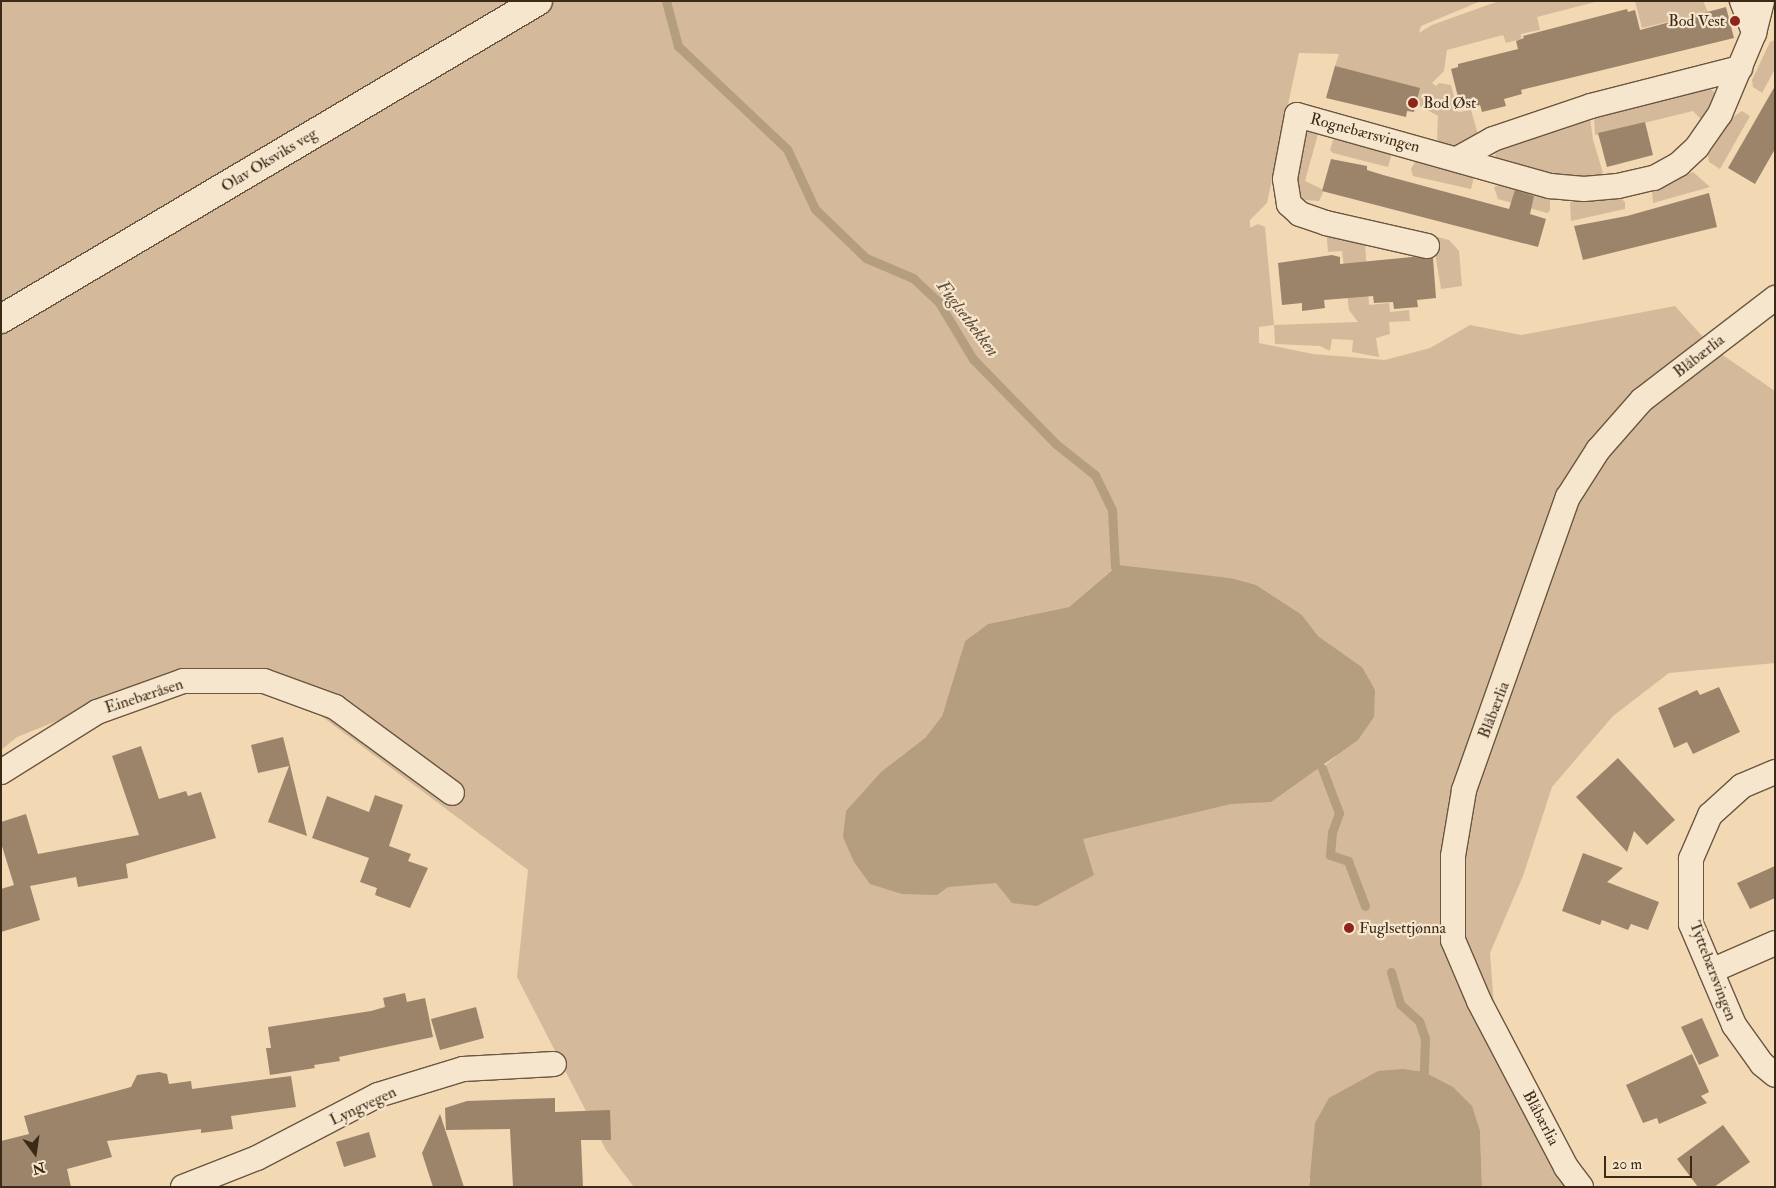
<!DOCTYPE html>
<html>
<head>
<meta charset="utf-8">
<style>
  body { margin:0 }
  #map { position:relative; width:1776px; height:1188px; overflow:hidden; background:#f3d8b4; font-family:"IM FELL Double Pica",serif }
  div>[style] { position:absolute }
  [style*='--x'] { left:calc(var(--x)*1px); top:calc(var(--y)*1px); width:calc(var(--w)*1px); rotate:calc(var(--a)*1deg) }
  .green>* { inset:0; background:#d4ba9a }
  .water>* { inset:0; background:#b59d7f }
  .stream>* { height:9px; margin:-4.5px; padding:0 4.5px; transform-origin:4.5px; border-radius:4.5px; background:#b59d7f }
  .building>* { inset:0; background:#9b846a }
  .roads { filter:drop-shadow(1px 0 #6a5640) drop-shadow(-1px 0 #6a5640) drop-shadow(0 1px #6a5640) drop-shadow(0 -1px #6a5640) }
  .street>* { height:24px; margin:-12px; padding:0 12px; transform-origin:12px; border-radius:12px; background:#f7e6ce }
  .secondary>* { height:28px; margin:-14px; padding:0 14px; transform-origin:14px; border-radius:14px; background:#f7e6ce }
  .dots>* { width:14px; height:14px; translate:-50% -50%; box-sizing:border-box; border:2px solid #f7e6ce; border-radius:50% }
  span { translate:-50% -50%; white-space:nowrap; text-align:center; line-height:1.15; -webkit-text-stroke:4.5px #f7e6ce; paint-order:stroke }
  .poi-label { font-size:16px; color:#3c2a19 }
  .right { translate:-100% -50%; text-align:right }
  .left { translate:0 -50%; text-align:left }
  .street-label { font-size:16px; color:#3c2a19 }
  .water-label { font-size:18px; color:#604c38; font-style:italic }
  .frame { position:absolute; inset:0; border:2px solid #3c2a19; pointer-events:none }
  .north { position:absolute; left:10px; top:1128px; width:50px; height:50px; -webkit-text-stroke:4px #f7e6ce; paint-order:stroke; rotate:166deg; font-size:14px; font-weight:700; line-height:20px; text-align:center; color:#3c2a19 }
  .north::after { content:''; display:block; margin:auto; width:18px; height:22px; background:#3c2a19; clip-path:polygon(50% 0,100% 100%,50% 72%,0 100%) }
  .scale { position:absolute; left:1604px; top:1156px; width:88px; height:22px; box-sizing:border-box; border:2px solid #3c2a19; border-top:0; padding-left:6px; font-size:15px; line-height:18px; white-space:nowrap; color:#3c2a19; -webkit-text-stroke:4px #f7e6ce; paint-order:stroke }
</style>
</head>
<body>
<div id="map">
  <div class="green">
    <i style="clip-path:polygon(evenodd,1px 1px,1481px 1px,1421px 26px,1419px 33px,1432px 25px,1499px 1px,1599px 1px,1537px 17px,1540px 30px,1521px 34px,1521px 39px,1506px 43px,1503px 35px,1447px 50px,1444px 71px,1432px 83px,1436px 86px,1439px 83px,1451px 85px,1458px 112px,1471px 110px,1479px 138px,1443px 149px,1437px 139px,1438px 116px,1416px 104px,1418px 95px,1335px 66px,1339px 54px,1299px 53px,1267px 203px,1250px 220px,1250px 228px,1258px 224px,1265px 227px,1274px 325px,1358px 322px,1349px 310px,1342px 251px,1328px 252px,1326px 228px,1365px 243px,1369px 305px,1389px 303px,1390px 312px,1409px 310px,1410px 321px,1389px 322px,1390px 334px,1376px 338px,1379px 357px,1352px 352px,1353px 340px,1332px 339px,1330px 351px,1320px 346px,1275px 344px,1274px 325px,1259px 327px,1259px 343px,1313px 354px,1385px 360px,1430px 348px,1470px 325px,1521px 335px,1675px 306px,1714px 349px,1775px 391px,1775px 663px,1669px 673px,1613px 716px,1552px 787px,1523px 876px,1490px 953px,1495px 1020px,1588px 1187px,1482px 1187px,1480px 1131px,1309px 1179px,1309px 1187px,634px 1187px,606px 1150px,517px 977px,528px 870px,277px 683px,159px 680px,17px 737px,1px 750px,1px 1px,1115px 567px,1230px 578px,1302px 615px,1318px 636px,1362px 667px,1336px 756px,1322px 768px,882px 771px,925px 738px,942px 716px,965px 641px,988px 624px,1069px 607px,1115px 567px)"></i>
    <i style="clip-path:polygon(1635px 1px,1703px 1px,1708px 12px,1642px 28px)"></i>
    <i style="clip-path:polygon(1775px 40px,1775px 69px,1762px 93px,1753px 87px,1752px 80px,1770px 42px)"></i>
    <i style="clip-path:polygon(1710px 88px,1716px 94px,1705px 123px,1693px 111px,1595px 135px,1594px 117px)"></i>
    <i style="clip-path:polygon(1742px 111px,1750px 116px,1720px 169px,1709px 162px,1708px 155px,1733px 117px)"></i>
    <i style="clip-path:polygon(1590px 117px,1593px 140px,1603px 173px,1597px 176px,1563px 176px,1524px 169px,1495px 157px,1496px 149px)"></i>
    <i style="clip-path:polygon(1307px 131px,1318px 134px,1305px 181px,1324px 190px,1319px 201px,1304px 200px,1313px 206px,1449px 240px,1459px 251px,1462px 286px,1441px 289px,1436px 259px,1437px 241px,1308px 211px,1296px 197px,1294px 166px)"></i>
    <i style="clip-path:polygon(1337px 138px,1392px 153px,1388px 167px,1333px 153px,1330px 150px,1333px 140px)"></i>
    <i style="clip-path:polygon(1416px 160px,1474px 177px,1471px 189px,1413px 176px,1411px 169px)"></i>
    <i style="clip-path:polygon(1693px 172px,1710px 187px,1653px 203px,1652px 190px)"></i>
    <i style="clip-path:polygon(1500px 184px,1550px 198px,1550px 211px,1547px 213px,1498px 199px,1494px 187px)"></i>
    <i style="clip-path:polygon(1619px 197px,1625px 202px,1625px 209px,1571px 221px,1570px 202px)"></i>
  </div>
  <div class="water">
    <i style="clip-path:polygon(1118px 565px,1230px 578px,1256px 585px,1302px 615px,1318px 636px,1362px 667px,1375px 690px,1374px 717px,1358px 740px,1271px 802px,1231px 804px,1083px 839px,1094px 875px,1037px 906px,1012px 903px,996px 883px,948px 887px,937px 895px,902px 894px,870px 884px,854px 862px,843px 837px,846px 811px,882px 771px,925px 738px,942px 716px,965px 641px,988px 624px,1069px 607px)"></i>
    <i style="clip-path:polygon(1403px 1069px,1424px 1072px,1453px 1087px,1472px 1106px,1480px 1131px,1482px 1187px,1309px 1187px,1315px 1123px,1329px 1098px,1378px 1071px)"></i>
  </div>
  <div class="stream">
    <i style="--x:666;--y:1;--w:47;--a:75.1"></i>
    <i style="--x:678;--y:46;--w:150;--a:43.4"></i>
    <i style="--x:787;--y:149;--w:66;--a:65"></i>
    <i style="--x:815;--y:209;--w:71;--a:43.9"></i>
    <i style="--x:866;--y:258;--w:51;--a:23.1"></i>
    <i style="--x:913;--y:278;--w:34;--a:43"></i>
    <i style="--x:938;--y:301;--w:68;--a:58.9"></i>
    <i style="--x:973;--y:359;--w:119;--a:45.7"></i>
    <i style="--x:1056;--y:444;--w:50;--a:38.5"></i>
    <i style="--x:1095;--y:475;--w:39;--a:64"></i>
    <i style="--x:1112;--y:510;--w:57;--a:87"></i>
    <i style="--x:1322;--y:768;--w:48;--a:69.3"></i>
    <i style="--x:1339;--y:813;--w:20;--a:110"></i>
    <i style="--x:1332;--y:832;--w:23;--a:95"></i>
    <i style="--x:1330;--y:855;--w:19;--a:18"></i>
    <i style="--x:1348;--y:861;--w:48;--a:69.3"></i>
    <i style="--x:1391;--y:972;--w:33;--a:74"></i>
    <i style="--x:1400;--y:1004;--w:25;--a:42"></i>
    <i style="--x:1419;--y:1021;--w:18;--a:71"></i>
    <i style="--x:1425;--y:1038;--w:34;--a:92"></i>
  </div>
  <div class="building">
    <i style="clip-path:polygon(1726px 7px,1734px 38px,1521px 90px,1522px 94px,1504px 99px,1506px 106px,1482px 112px,1480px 105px,1461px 109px,1451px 69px,1458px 67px,1458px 64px,1518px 49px,1516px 41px,1524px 38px,1523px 36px,1627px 9px,1628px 12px,1635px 10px,1640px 30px)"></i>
    <i style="clip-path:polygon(1335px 66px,1420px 88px,1414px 112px,1407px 111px,1406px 117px,1326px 98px)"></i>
    <i style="clip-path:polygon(1775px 86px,1775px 149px,1755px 184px,1728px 168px)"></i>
    <i style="clip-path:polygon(1645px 122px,1653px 155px,1607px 167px,1598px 133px)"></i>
    <i style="clip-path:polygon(1331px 159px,1367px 166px,1367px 170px,1383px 175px,1509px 209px,1515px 190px,1534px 196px,1530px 214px,1546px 219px,1538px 247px,1322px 191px)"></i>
    <i style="clip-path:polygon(1709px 193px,1717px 227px,1583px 260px,1574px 226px,1627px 216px)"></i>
    <i style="clip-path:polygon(1332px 255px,1340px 257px,1340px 264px,1412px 257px,1433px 258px,1436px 298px,1417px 300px,1418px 307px,1394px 309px,1393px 302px,1374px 303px,1373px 296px,1324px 300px,1325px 308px,1302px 311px,1302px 303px,1282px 305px,1278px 263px)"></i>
    <i style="clip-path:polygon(1719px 687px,1740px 732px,1693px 754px,1687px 742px,1674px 748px,1658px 708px,1697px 690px,1700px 695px)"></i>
    <i style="clip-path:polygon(283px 737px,290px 765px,307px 836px,268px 822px,289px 766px,258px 773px,251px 745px)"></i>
    <i style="clip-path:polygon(141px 746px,159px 799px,186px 791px,188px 796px,201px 792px,216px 838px,126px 864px,128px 878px,78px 887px,76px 877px,30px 886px,40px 920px,1px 932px,1px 889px,14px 885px,1px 843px,1px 822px,26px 814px,38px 854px,139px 835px,112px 756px)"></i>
    <i style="clip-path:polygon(1618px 758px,1675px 820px,1647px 845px,1634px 831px,1627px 852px,1576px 797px)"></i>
    <i style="clip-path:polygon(375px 795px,403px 805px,389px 846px,411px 854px,408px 861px,428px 868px,410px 908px,375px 895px,377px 888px,360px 882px,369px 858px,312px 838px,327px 796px,369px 812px)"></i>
    <i style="clip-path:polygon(1583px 853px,1623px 868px,1607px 882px,1659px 902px,1648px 930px,1631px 924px,1628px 930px,1602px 920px,1600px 925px,1562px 911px)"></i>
    <i style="clip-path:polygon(1775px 866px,1775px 898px,1750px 909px,1737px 883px)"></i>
    <i style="clip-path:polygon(405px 993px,407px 1002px,425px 998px,433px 1037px,339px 1057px,340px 1061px,314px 1065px,315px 1068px,270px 1075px,266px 1048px,271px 1048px,268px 1027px,371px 1011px,385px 1007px,383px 998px)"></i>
    <i style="clip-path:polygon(476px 1007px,484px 1038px,440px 1050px,431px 1019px)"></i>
    <i style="clip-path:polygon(1702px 1018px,1719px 1056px,1699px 1065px,1681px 1027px)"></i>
    <i style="clip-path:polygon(1692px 1054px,1709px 1092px,1701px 1096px,1707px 1103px,1659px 1124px,1657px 1118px,1643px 1123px,1626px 1085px)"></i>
    <i style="clip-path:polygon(159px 1072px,167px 1074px,169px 1084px,191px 1081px,192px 1089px,291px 1076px,296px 1107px,231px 1116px,233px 1129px,201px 1133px,201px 1129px,107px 1141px,112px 1157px,67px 1169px,71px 1187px,1px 1187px,1px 1141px,29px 1134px,24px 1116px,131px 1087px,137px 1075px)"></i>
    <i style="clip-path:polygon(555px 1098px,555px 1112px,610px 1110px,611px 1140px,581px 1140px,583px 1187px,513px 1187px,510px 1129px,446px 1130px,445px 1108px,467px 1101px)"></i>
    <i style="clip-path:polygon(440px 1114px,464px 1187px,433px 1187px,422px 1153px)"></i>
    <i style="clip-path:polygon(1723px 1125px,1750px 1162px,1714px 1187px,1698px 1187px,1677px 1159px)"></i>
    <i style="clip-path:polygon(369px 1132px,376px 1157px,344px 1167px,336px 1142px)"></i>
  </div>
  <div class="roads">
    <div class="street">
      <i style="--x:1742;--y:1;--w:34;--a:69"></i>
      <i style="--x:1459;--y:158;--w:39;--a:-29"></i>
      <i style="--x:1493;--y:139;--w:103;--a:-18.6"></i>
      <i style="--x:1591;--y:106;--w:154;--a:-14.3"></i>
      <i style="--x:1427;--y:246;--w:104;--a:-167.2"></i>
      <i style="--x:1326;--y:223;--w:28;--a:-161"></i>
      <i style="--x:1300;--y:214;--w:15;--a:-138"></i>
      <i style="--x:1289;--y:204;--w:25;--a:-99"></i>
      <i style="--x:1285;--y:179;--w:65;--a:-79.4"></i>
      <i style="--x:1297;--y:115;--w:263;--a:15.7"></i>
      <i style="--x:1550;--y:186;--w:34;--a:5"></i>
      <i style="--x:1584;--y:189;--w:34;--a:-5"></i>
      <i style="--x:1618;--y:186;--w:37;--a:-13"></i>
      <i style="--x:1654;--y:178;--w:29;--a:-29"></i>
      <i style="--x:1679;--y:164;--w:25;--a:-43"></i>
      <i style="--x:1697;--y:147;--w:40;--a:-55.1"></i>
      <i style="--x:1720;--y:114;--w:88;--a:-67.2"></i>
      <i style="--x:1754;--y:33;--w:33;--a:-76"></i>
      <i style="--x:1;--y:772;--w:113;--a:-32"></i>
      <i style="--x:97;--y:712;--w:91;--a:-19.8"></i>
      <i style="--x:183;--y:681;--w:81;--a:0"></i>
      <i style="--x:264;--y:681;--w:76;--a:20.1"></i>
      <i style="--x:335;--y:707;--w:145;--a:36.3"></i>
      <i style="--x:1775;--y:772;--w:36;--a:157"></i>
      <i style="--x:1742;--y:786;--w:43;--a:137.8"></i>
      <i style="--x:1710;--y:815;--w:48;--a:113.4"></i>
      <i style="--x:1691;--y:859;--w:65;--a:90"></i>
      <i style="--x:1691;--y:924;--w:110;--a:66.9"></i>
      <i style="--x:1734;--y:1025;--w:48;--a:54.3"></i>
      <i style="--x:1762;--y:1064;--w:17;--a:40"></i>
      <i style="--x:1711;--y:971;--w:70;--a:-23.6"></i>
      <i style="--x:183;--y:1187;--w:79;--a:-21.4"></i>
      <i style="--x:257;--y:1158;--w:136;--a:-27.5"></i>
      <i style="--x:378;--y:1095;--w:89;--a:-17"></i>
      <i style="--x:463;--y:1069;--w:91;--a:-3.1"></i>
      <i style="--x:1581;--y:1187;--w:25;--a:-127"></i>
      <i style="--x:1566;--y:1167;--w:187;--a:-117.7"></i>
      <i style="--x:1479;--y:1001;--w:66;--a:-113.1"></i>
      <i style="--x:1453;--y:940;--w:84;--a:-90"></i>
      <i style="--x:1453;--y:856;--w:67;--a:-80.5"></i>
      <i style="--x:1464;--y:790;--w:311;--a:-70.5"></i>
      <i style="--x:1568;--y:497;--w:56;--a:-57.4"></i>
      <i style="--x:1598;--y:450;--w:67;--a:-48.7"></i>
      <i style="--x:1642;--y:400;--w:168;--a:-37.5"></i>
    </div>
    <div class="secondary">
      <i style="--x:1;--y:319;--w:624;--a:-30.63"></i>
    </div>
  </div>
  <div class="dots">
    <i style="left:1735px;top:21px;background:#8f2418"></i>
    <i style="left:1413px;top:103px;background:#8f2418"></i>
    <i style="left:1349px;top:928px;background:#8f2418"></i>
  </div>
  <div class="poi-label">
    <span class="right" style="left:1725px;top:21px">Bod Vest</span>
    <span class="left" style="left:1423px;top:103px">Bod Øst</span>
    <span class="left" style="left:1359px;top:928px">Fuglsettjønna</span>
  </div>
  <div class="street-label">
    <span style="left:1365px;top:133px;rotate:15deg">Rognebærsvingen</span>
    <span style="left:269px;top:160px;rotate:-31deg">Olav Oksviks veg</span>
    <span style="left:1699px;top:356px;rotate:-38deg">Blåbærlia</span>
    <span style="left:144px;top:696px;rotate:-18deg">Einebæråsen</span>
    <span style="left:1494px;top:710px;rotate:-69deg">Blåbærlia</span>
    <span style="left:1713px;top:971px;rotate:69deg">Tyttebærsvingen</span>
    <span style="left:363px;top:1106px;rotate:-25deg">Lyngvegen</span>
    <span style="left:1541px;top:1118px;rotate:62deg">Blåbærlia</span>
  </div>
  <div class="water-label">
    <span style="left:967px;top:319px;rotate:53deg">Fuglsetbekken</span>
  </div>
  <div class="frame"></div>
  <div class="north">N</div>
  <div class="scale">20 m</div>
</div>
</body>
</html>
